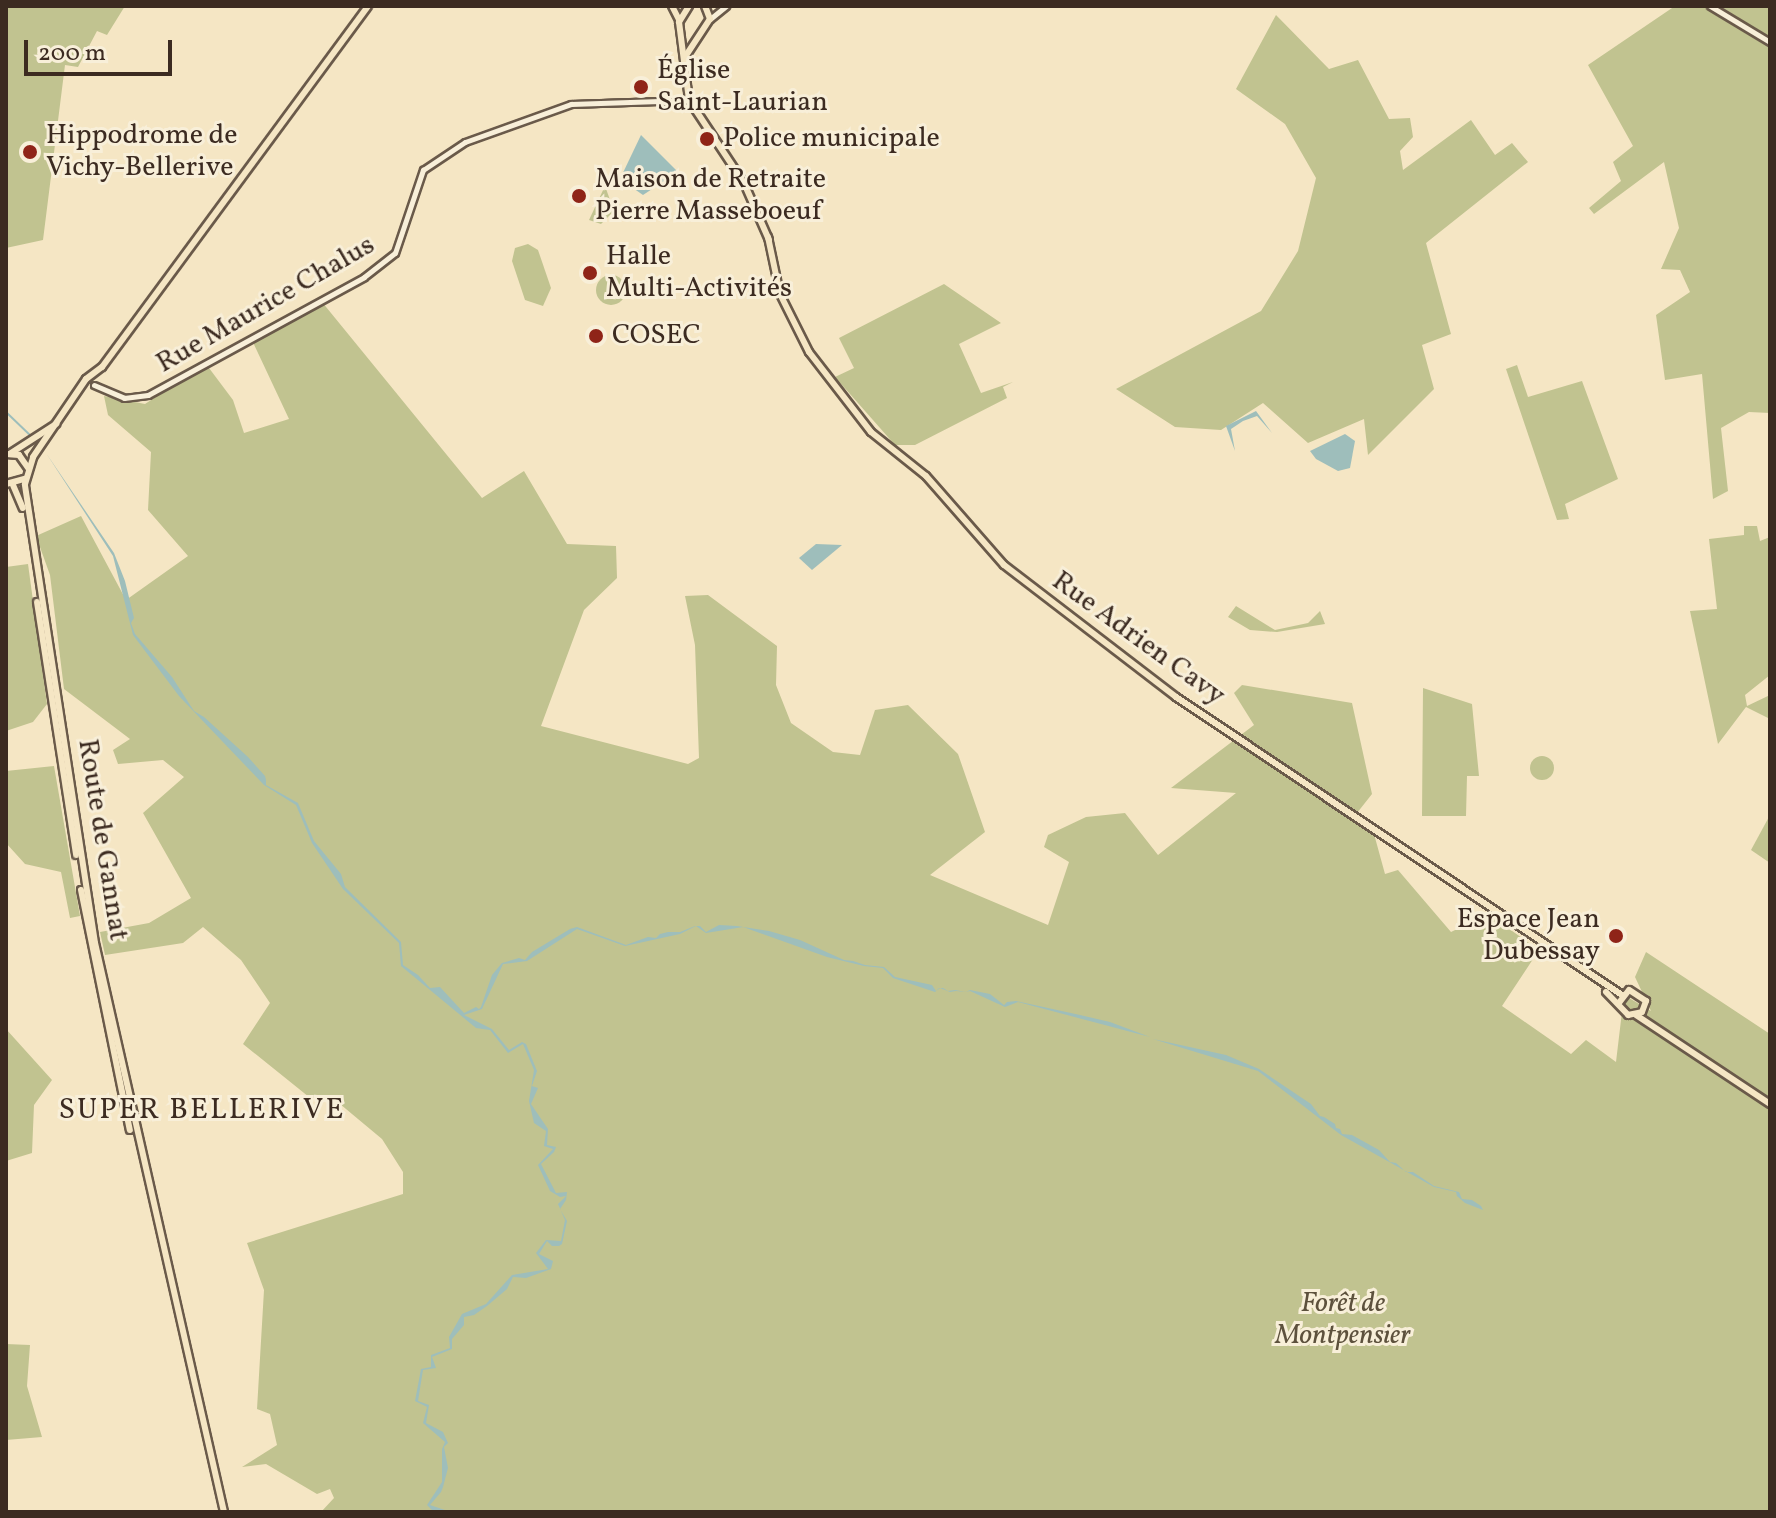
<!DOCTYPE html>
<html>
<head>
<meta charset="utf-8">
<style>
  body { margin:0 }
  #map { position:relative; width:1776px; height:1518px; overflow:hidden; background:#f5e6c4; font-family:Vollkorn,serif }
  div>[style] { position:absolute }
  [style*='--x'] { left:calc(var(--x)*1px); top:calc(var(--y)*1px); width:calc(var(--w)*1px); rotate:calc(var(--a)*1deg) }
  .green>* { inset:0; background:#c1c390 }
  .round { border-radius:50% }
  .water>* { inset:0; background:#9ebebb }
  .stream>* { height:2px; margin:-1px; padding:0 1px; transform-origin:1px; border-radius:1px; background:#9ebebb }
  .roads { filter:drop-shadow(2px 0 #6a5a4a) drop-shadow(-2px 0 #6a5a4a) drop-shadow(0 2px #6a5a4a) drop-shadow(0 -2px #6a5a4a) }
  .minor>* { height:5px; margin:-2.5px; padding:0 2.5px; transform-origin:2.5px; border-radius:2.5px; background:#f8efd9 }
  .major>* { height:6px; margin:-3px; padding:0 3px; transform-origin:3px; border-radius:3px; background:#f5e6c4 }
  .dots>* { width:22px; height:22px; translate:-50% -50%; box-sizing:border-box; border:4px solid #f8efd9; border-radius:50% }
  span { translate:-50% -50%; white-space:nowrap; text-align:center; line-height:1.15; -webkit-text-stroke:6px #f8efd9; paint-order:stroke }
  .poi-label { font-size:28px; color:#3c2b21 }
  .left { translate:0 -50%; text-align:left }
  .right { translate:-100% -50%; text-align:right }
  .street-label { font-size:28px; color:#3c2b21 }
  .park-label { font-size:28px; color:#5d513d; font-style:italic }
  .neighbourhood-label { font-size:30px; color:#3c2b21; letter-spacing:2px }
  .frame { position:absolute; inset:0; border:8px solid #3c2b21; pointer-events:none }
  .scale { position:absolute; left:24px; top:40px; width:148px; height:36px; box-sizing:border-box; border:4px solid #3c2b21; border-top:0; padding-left:10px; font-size:24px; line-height:28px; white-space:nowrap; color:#3c2b21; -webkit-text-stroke:6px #f8efd9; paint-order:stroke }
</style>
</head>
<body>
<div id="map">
  <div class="green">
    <i style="clip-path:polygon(6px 6px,125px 6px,107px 35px,97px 31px,78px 67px,65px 65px,43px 240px,6px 248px)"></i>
    <i style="clip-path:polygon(1675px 6px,1770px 6px,1770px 413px,1749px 412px,1721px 428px,1728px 491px,1713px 499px,1702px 374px,1665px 380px,1656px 315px,1690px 292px,1680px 270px,1661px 269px,1679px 228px,1664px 162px,1594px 214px,1589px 208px,1621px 181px,1613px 162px,1633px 146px,1588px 65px)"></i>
    <i style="clip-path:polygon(1276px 15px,1329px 69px,1358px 60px,1389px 119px,1410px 118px,1413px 137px,1400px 151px,1403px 170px,1471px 120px,1495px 155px,1512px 143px,1528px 162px,1426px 243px,1451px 334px,1422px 345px,1434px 389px,1368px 455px,1364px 419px,1308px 443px,1263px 403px,1221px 430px,1175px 427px,1116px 389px,1261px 311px,1298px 251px,1316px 178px,1285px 124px,1236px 89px)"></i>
    <i style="clip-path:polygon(605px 186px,614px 211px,601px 224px,589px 220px)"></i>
    <i style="clip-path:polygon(528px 244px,538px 250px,551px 288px,543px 306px,525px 300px,512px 261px,515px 248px)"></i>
    <i class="round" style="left:596px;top:275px;width:30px;height:30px"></i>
    <i style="clip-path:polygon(944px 284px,1001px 323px,959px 344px,981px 393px,1013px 382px,1003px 387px,1007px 398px,915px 445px,895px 445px,835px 377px,854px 368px,839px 338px)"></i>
    <i style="clip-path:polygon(322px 302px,482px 498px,524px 471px,567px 544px,616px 546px,617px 578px,584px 610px,541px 726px,688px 764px,699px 758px,695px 645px,685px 596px,708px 595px,777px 646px,776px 685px,791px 723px,833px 752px,860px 755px,875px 710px,908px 705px,958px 754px,985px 832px,930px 875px,1048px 925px,1069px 862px,1044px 847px,1048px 835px,1086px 817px,1125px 813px,1158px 855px,1236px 793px,1171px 788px,1254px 725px,1234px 693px,1242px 685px,1352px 703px,1372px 794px,1357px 813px,1371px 823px,1385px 874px,1398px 870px,1451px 932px,1488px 914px,1539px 950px,1502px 1006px,1571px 1054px,1586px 1040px,1616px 1062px,1624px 995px,1651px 1011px,1635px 977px,1646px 952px,1770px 1034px,1770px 1512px,321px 1512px,334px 1498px,330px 1489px,317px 1494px,266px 1464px,242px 1467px,277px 1445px,270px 1414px,257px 1409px,264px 1290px,247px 1243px,403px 1194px,403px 1172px,382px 1139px,340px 1104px,309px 1097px,243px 1044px,270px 1003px,241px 960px,203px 927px,183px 943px,105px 955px,100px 932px,149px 923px,191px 898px,143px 813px,184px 777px,163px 760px,118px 764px,113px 750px,130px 739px,64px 689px,50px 575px,36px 536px,81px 516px,126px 600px,188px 556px,148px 510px,151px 452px,108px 415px,104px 396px,145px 404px,206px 364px,233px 400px,244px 433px,289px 419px,251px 338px)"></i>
    <i style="clip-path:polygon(1517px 365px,1528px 397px,1582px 381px,1618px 479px,1565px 504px,1569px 519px,1557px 520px,1506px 369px)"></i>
    <i style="clip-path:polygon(1744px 526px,1757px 526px,1760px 541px,1770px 537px,1770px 675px,1745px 695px,1747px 706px,1770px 695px,1770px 719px,1746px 707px,1718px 744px,1690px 611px,1717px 609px,1709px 539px,1744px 535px)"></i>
    <i style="clip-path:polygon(28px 564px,47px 704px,33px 722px,6px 731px,6px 567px)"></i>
    <i style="clip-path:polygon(1236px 606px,1275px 630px,1308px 623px,1320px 611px,1325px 624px,1277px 632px,1250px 630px,1228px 617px)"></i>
    <i style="clip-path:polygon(1423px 688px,1472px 704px,1479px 776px,1467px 776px,1466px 816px,1422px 816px)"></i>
    <i class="round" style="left:1530px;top:756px;width:24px;height:24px"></i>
    <i style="clip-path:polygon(54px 766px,80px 916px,70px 918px,61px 872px,25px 864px,6px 843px,6px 771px)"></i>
    <i style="clip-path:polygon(1770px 815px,1770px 863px,1751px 850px)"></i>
    <i style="clip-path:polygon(6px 1029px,52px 1080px,34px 1105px,32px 1153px,6px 1161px)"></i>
    <i style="clip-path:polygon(6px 1344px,30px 1345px,27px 1386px,42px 1437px,6px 1440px)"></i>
  </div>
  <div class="water">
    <i style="clip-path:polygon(641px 135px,678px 172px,643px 195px,620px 179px)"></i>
    <i style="clip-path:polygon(1256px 411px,1272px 433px,1257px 416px,1243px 421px,1231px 429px,1235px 451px,1226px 426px)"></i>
    <i style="clip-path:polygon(1345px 434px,1355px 441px,1350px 468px,1338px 471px,1316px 459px,1310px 451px)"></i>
    <i style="clip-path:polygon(46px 453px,114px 553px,125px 581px,134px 618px,131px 623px,135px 634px,172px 677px,194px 711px,204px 717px,248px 757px,265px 776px,266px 780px,266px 785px,298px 803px,314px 841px,341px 874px,345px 887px,401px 942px,403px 965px,418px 975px,430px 988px,440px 987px,464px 1013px,476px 1007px,479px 1009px,481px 1007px,492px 975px,502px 963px,519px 958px,525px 960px,532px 952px,570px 929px,577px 927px,626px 945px,648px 937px,656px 938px,660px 934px,668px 932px,680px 932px,695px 926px,700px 926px,706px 932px,719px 925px,737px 926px,769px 931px,800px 940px,844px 960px,853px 961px,865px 965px,884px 967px,895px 977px,932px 985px,936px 991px,939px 988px,943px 988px,948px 991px,955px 990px,966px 992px,970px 990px,990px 994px,1004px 1005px,1007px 1002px,1016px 1001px,1080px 1015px,1110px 1022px,1150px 1037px,1018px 1002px,1005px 1007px,970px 991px,966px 992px,956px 991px,950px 992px,940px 988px,935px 992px,893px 978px,883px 968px,864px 966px,827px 957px,743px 927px,706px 933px,696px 926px,680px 934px,625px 946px,577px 929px,527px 961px,503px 964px,482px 1009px,464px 1015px,492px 1029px,509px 1050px,522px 1042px,526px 1044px,537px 1071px,532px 1086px,538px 1088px,531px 1104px,548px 1129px,547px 1145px,556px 1147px,554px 1152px,541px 1164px,556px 1193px,567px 1192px,566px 1200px,560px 1209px,567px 1221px,562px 1244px,559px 1246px,552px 1246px,547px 1241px,539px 1254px,553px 1261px,551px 1269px,526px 1278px,513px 1277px,507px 1289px,487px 1306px,474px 1315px,464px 1317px,464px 1325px,452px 1339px,452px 1349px,432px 1357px,436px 1368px,423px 1370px,418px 1401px,429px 1405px,426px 1423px,443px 1432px,448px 1443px,444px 1447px,448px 1468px,443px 1487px,441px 1492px,430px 1505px,451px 1512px,432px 1510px,427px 1505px,442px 1482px,442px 1449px,445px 1442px,423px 1423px,427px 1407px,415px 1401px,421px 1369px,431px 1367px,431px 1355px,450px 1348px,449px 1337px,462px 1314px,486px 1304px,512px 1275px,548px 1269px,536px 1253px,546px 1240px,561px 1241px,565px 1220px,558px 1204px,566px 1196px,560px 1197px,550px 1191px,538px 1165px,553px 1149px,544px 1146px,546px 1131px,534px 1123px,529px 1101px,534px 1070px,523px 1044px,508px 1053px,490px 1030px,476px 1028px,401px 966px,399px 943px,343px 889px,312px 843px,296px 805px,264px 785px,179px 696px,133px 635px,113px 556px)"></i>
    <i style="clip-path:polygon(816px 544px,842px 545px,812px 570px,799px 558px)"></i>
    <i style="clip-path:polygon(1153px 1039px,1226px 1055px,1259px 1069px,1311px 1104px,1320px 1116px,1324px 1117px,1335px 1124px,1336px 1128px,1340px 1129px,1342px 1134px,1352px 1135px,1379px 1150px,1390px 1162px,1396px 1163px,1406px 1172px,1413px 1172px,1434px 1186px,1459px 1192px,1462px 1199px,1472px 1200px,1481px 1206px,1483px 1210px,1465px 1203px,1457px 1196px,1456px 1192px,1434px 1187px,1341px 1135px,1258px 1071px)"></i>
  </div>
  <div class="stream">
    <i style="--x:6;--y:412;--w:35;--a:44"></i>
  </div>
  <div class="roads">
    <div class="minor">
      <i style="--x:1710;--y:6;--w:70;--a:31"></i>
      <i style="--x:710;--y:19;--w:21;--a:-39"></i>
      <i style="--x:94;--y:385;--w:33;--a:23"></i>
      <i style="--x:124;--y:398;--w:24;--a:-7"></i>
      <i style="--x:148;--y:395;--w:246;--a:-28.6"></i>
      <i style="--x:364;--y:277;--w:39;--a:-38"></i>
      <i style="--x:395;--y:253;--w:88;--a:-71.4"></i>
      <i style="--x:423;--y:170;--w:50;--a:-33.7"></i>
      <i style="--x:465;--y:142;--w:113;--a:-19.7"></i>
      <i style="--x:571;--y:104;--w:118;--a:-1.9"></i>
    </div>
    <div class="major">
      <i style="--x:672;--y:6;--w:16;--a:63"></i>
      <i style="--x:689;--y:6;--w:19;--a:122"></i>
      <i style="--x:679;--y:22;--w:79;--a:82.7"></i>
      <i style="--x:689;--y:100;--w:100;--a:56.5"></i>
      <i style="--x:744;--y:183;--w:62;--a:66.3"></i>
      <i style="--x:685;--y:57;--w:45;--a:-56.7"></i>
      <i style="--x:710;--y:19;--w:14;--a:-111"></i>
      <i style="--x:768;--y:237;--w:58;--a:78.1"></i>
      <i style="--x:780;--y:294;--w:65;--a:63.4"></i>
      <i style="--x:809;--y:352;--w:101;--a:52.2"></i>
      <i style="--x:871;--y:432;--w:70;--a:38.7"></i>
      <i style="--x:926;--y:476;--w:118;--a:48.8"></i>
      <i style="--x:1004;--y:565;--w:217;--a:37.5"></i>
      <i style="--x:1176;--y:697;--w:536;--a:33.75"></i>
      <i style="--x:11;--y:453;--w:54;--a:-32.8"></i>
      <i style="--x:6;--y:454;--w:13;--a:4"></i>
      <i style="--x:19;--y:455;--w:16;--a:55"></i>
      <i style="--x:6;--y:484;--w:19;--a:-16"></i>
      <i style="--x:13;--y:485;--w:25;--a:67"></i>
      <i style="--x:37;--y:602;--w:256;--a:81.2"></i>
      <i style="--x:81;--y:890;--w:245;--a:78.5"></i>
      <i style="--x:1606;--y:992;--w:32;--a:46"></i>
      <i style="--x:1628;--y:1015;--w:14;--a:-12"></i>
      <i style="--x:1642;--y:1012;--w:12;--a:-70"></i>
      <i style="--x:1646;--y:1001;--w:20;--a:-147"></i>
      <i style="--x:1629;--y:990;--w:16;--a:128"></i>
      <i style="--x:1636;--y:1015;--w:161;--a:33.6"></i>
      <i style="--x:224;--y:1512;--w:583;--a:-102.77"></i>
      <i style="--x:95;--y:943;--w:464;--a:-98.7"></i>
      <i style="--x:25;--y:484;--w:28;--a:-73"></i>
      <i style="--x:33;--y:457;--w:94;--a:-55.8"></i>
      <i style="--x:86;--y:379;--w:20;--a:-37"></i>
      <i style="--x:102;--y:367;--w:448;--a:-53.6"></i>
    </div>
  </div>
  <div class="dots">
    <i style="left:641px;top:87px;background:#8f2418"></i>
    <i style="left:707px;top:139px;background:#8f2418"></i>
    <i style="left:30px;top:152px;background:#8f2418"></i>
    <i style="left:579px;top:196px;background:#8f2418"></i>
    <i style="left:590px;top:273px;background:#8f2418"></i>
    <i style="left:596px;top:336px;background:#8f2418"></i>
    <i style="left:1616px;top:936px;background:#8f2418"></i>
  </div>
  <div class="poi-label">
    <span class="left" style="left:657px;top:87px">Église<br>Saint-Laurian</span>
    <span class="left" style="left:46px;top:152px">Hippodrome de<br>Vichy-Bellerive</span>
    <span class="left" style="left:723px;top:139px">Police municipale</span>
    <span class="left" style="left:595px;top:196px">Maison de Retraite<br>Pierre Masseboeuf</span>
    <span class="left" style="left:606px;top:273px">Halle<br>Multi-Activités</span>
    <span class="left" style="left:612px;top:336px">COSEC</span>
    <span class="right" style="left:1600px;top:936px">Espace Jean<br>Dubessay</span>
  </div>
  <div class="street-label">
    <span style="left:266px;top:305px;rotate:-30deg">Rue Maurice Chalus</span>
    <span style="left:1138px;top:639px;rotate:36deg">Rue Adrien Cavy</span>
    <span style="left:102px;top:840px;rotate:81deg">Route de Gannat</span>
  </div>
  <div class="park-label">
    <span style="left:1343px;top:1320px">Forêt de<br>Montpensier</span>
  </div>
  <div class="neighbourhood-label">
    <span style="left:202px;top:1110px">SUPER BELLERIVE</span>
  </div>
  <div class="frame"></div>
  <div class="scale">200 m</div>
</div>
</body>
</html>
